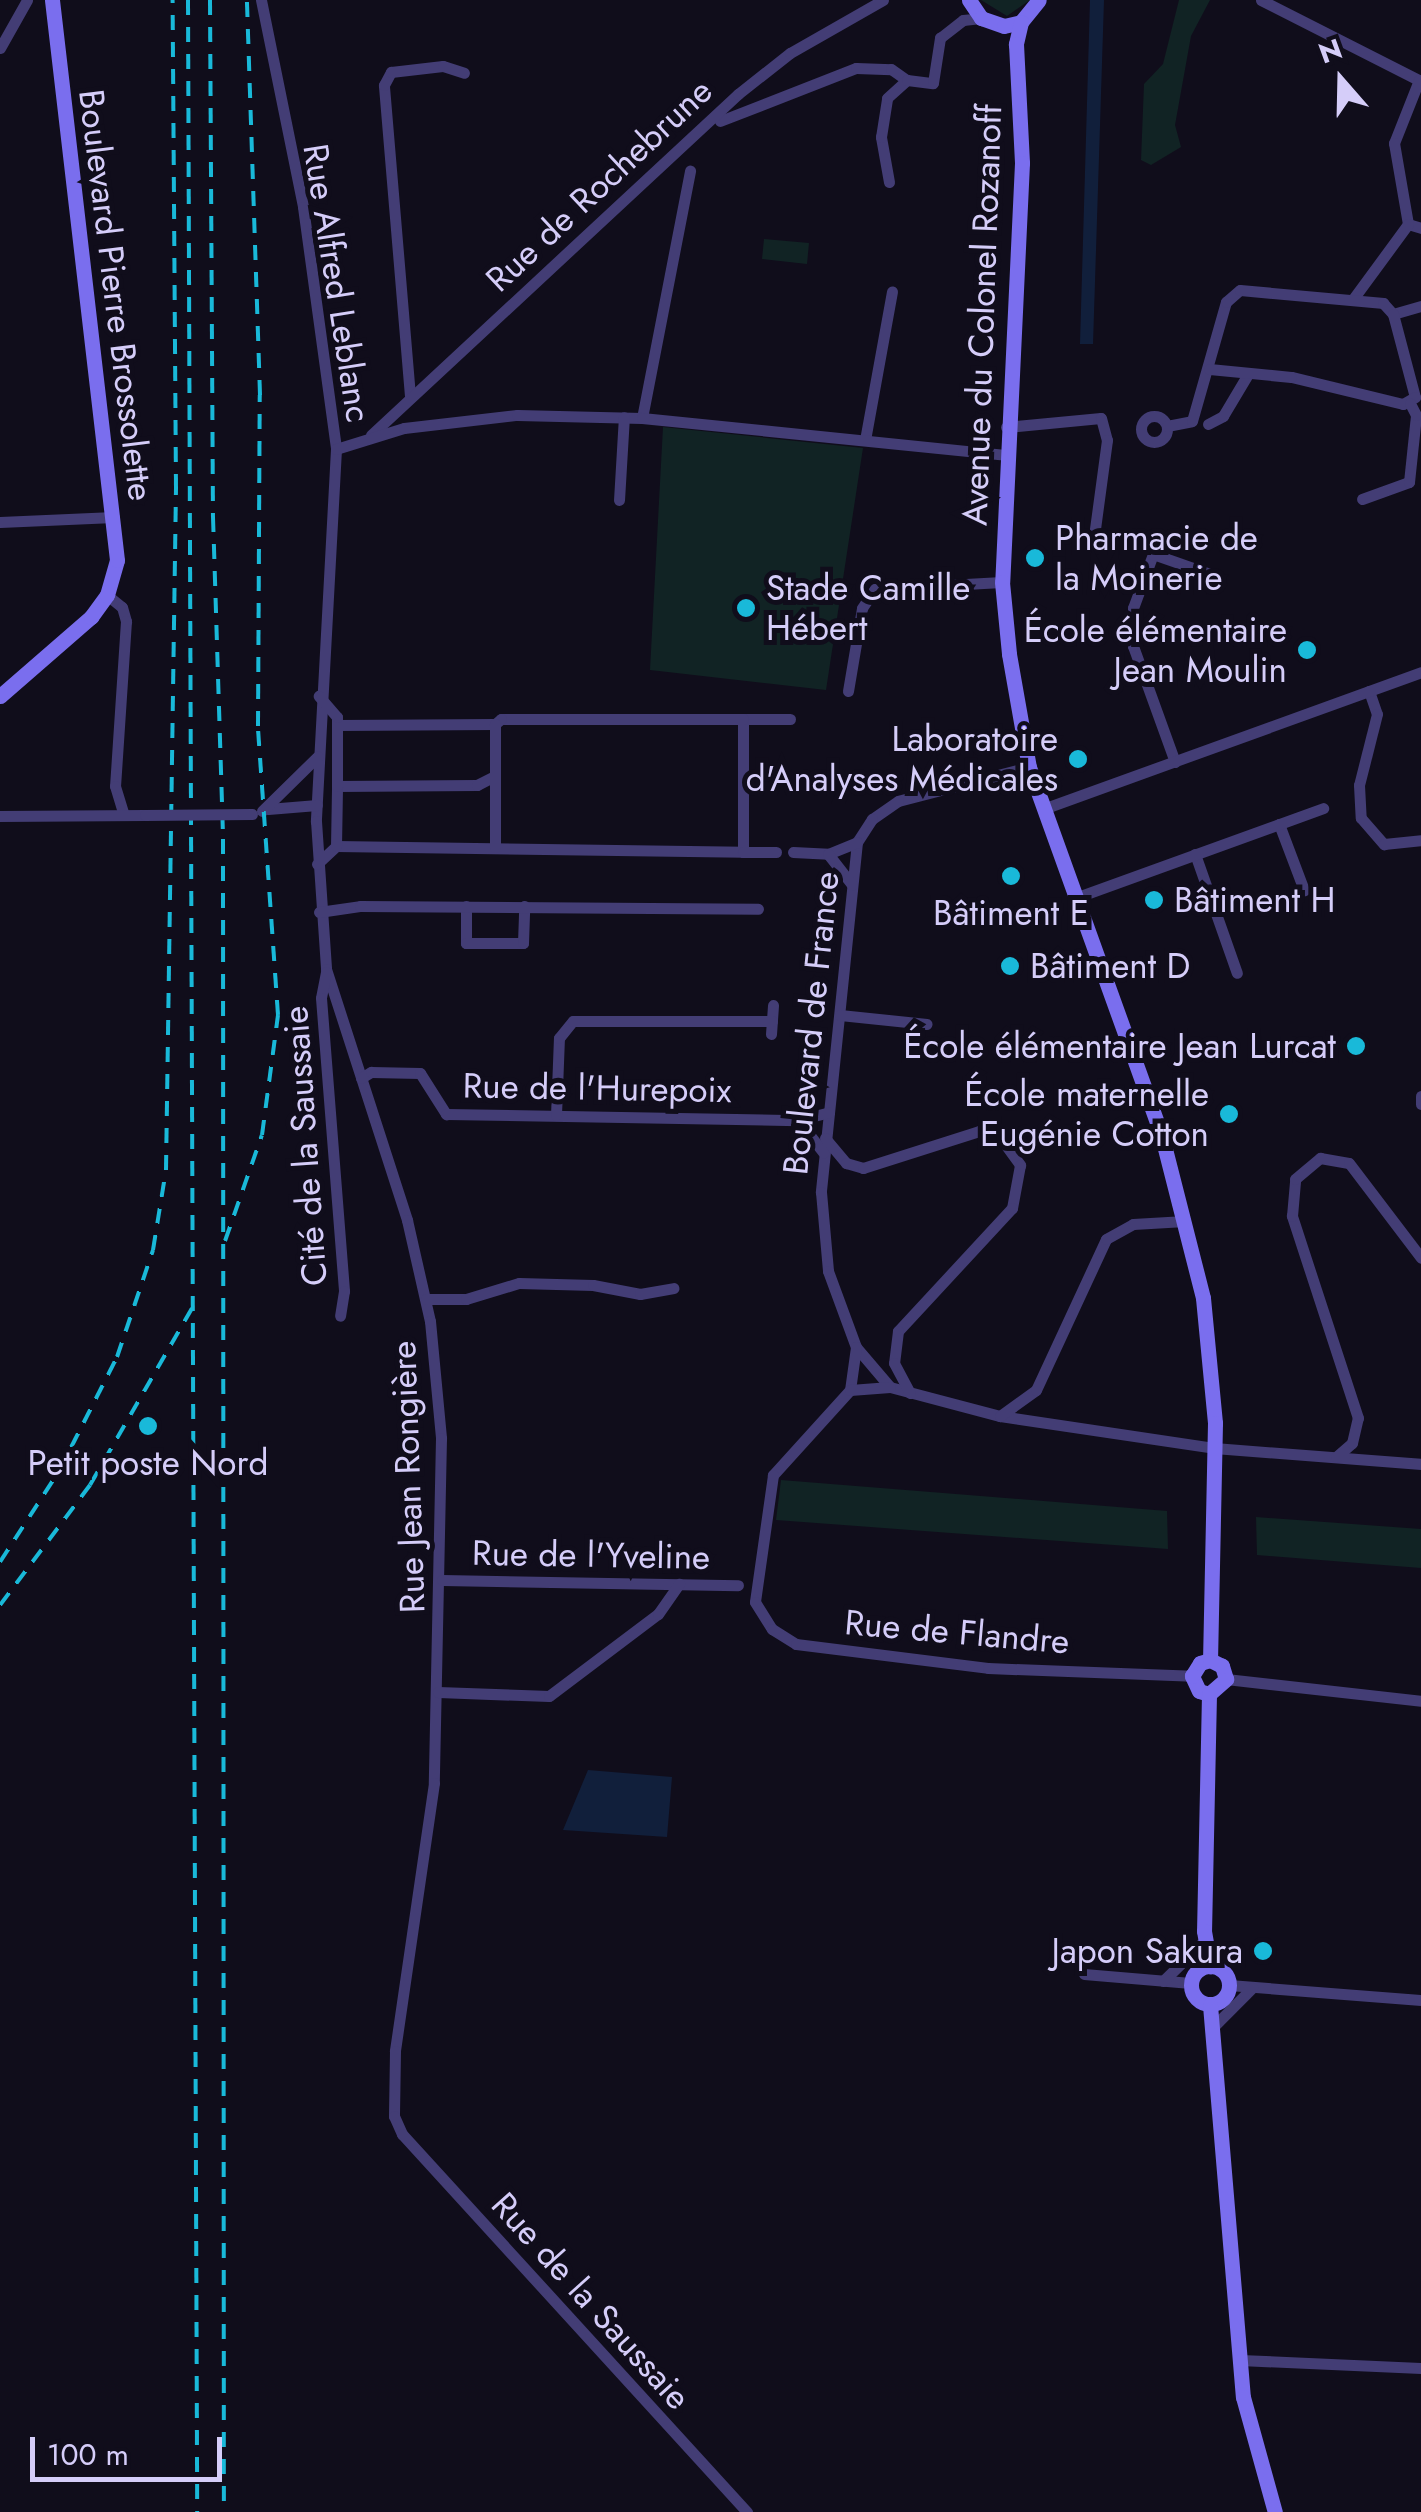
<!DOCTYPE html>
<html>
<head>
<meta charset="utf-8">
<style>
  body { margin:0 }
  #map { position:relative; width:1421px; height:2512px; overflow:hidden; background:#100d1b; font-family:Jost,sans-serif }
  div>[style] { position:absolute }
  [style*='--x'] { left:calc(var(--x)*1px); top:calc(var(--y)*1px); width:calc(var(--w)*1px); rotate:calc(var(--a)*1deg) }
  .green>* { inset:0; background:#112324 }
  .water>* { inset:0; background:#111f3b }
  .street>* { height:11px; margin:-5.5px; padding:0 5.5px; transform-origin:5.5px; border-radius:5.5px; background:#433d75 }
  .street>.ring { margin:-5.5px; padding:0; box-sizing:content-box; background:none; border:11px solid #433d75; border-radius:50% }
  .secondary>* { height:15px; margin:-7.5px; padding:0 7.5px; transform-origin:7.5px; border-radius:7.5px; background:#7a6eee }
  .secondary>.ring { margin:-7.5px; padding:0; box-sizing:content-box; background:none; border:15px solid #7a6eee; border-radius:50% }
  .rail>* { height:4px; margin-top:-2px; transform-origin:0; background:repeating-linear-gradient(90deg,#19b9d9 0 15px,transparent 0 27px) }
  .street-bridge>* { height:11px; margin:-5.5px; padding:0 5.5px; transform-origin:5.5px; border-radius:5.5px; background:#433d75 }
  .dots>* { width:28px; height:28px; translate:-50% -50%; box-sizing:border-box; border:5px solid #100d1b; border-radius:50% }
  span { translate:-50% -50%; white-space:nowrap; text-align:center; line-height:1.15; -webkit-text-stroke:10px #100d1b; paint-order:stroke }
  .street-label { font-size:35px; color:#d5cdf9 }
  .poi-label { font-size:35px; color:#d5cdf9 }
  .left { translate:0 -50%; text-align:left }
  .right { translate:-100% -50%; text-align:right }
  .north { position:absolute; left:1291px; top:30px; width:100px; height:100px; -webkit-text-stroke:8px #100d1b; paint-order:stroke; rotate:340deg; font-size:28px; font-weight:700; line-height:40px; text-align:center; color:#d5cdf9 }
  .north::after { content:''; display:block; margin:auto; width:35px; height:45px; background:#d5cdf9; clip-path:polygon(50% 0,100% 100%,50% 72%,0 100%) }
  .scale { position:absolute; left:30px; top:2437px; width:192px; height:45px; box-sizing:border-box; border:5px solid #d5cdf9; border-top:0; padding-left:12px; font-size:30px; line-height:35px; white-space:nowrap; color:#d5cdf9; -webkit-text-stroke:8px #100d1b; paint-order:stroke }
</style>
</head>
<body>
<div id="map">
  <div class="green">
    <i style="clip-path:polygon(981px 0,1030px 0,1007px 16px)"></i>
    <i style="clip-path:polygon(1179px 0,1210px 0,1191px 36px,1175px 125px,1181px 147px,1151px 165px,1141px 160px,1144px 84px,1163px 64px)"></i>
    <i style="clip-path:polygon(764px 239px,809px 243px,807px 264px,762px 259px)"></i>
    <i style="clip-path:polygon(663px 427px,863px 448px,826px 690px,650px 670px)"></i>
    <i style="clip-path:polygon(781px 1480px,1167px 1511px,1168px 1549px,776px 1520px)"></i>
    <i style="clip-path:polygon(1256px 1517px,1421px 1529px,1421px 1568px,1257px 1555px)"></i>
  </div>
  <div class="water">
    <i style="clip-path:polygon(1090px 0,1104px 0,1093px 344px,1080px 344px)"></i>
    <i style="clip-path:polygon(588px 1770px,672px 1777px,667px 1837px,563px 1830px)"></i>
  </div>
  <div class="street">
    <i style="--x:261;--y:0;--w:211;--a:78.5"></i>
    <i style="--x:303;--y:207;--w:244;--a:82.2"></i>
    <i style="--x:336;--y:449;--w:373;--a:93.1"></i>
    <i style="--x:316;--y:821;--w:148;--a:86.1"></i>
    <i style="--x:326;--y:969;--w:264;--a:72.1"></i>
    <i style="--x:407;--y:1220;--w:104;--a:77.2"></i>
    <i style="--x:430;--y:1321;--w:118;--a:84.6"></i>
    <i style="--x:441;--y:1438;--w:345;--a:91.2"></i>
    <i style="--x:434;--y:1783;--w:271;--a:98.3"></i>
    <i style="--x:395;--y:2051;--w:65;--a:90.9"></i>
    <i style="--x:394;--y:2116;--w:20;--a:66"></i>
    <i style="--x:402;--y:2134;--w:512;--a:47.61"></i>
    <i style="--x:1261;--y:0;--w:179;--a:26.9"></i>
    <i style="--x:0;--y:48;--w:55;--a:-60.6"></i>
    <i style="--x:1419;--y:80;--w:68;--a:111.6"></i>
    <i style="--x:1394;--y:143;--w:82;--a:80.2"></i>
    <i style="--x:1408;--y:224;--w:14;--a:17"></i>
    <i style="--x:720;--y:121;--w:146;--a:-21.3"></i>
    <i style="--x:856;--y:68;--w:35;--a:2"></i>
    <i style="--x:891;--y:69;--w:19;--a:35"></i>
    <i style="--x:889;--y:182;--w:46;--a:-100.1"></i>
    <i style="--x:881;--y:137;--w:39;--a:-81"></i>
    <i style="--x:887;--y:98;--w:27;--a:-42"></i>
    <i style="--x:907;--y:80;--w:26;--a:7"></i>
    <i style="--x:933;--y:83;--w:46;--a:-81.2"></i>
    <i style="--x:940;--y:38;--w:29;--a:-38"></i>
    <i style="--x:963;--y:20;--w:18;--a:-6"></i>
    <i style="--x:1353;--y:299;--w:93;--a:-53.7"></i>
    <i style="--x:1393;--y:314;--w:29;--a:-16"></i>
    <i style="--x:410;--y:396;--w:312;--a:-94.8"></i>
    <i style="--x:384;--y:85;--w:15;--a:-62"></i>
    <i style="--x:391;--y:72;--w:52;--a:-6.6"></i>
    <i style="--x:443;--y:66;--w:22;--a:18"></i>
    <i class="ring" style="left:1141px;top:416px;width:15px;height:15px"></i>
    <i style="--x:642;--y:418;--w:252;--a:-79"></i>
    <i style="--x:1208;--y:424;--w:17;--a:-28"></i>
    <i style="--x:1223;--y:416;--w:49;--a:-59.2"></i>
    <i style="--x:1167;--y:426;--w:25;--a:-11"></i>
    <i style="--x:1192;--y:421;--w:124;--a:-74.1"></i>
    <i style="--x:1226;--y:302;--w:18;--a:-41"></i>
    <i style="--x:1240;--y:290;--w:144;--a:5.2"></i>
    <i style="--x:1383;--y:303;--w:15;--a:48"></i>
    <i style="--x:1393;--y:314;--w:86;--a:75.2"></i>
    <i style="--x:1415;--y:397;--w:14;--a:150"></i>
    <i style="--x:1403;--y:404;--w:115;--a:-166.4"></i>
    <i style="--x:1291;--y:377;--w:82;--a:-174.4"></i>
    <i style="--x:1006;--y:427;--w:95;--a:-5.4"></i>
    <i style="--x:1101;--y:418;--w:23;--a:75"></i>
    <i style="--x:1107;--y:440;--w:90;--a:97.7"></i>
    <i style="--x:371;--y:435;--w:501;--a:-42.9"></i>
    <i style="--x:738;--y:94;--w:66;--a:-38.3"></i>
    <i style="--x:790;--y:53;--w:107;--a:-29.7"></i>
    <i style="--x:865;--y:440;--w:151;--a:-79.7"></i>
    <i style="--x:336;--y:449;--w:71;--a:-17.2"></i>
    <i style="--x:404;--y:428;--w:114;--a:-6.6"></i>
    <i style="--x:517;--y:415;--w:125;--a:1.4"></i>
    <i style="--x:642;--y:418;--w:365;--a:5.8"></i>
    <i style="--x:1362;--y:499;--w:50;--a:-19.9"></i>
    <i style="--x:1409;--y:482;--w:67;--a:-84"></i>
    <i style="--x:1416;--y:415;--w:13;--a:-117"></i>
    <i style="--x:619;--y:500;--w:83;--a:-86.6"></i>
    <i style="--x:0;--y:522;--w:114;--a:-2.5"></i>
    <i style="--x:107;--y:595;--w:19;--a:39"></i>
    <i style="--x:122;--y:607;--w:15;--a:74"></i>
    <i style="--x:126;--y:621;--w:165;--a:93.8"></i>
    <i style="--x:115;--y:786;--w:28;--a:73"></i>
    <i style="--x:848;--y:691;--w:84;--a:-80.4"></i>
    <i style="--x:862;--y:608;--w:23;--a:-56"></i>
    <i style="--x:875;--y:589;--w:127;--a:-3.2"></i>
    <i style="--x:1369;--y:691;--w:24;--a:71"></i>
    <i style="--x:1377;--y:714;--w:73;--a:104.2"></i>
    <i style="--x:1359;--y:785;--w:33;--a:87"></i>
    <i style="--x:1361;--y:818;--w:35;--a:49"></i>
    <i style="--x:1384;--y:844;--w:37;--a:-6"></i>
    <i style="--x:743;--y:719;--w:47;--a:0"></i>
    <i style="--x:337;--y:725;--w:158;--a:-0.4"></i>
    <i style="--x:1175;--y:762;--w:123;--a:-109.9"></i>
    <i style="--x:1133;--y:646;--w:38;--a:-90"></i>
    <i style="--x:1133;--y:608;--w:58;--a:-69.7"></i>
    <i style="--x:1153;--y:554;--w:64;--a:19.3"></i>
    <i style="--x:1029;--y:767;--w:135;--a:165.5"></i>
    <i style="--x:898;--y:801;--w:32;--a:145"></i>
    <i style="--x:872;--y:819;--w:27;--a:123"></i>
    <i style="--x:857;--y:842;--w:352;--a:95.9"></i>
    <i style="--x:821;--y:1192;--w:79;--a:84.9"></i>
    <i style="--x:828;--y:1271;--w:81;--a:69.8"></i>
    <i style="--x:856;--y:1347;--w:52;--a:49.6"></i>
    <i style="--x:890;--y:1387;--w:114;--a:14.8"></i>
    <i style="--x:1000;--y:1416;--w:216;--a:8.5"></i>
    <i style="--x:1214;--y:1448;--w:208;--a:4.4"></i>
    <i style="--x:337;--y:786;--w:140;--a:-0.4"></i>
    <i style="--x:477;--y:785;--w:20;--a:-27"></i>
    <i style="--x:268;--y:809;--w:49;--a:-4.7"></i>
    <i style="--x:1043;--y:809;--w:402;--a:-19.9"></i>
    <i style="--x:262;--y:811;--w:78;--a:-44.5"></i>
    <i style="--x:0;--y:816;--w:145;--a:-0.4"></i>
    <i style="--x:1279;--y:824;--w:71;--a:69.3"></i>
    <i style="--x:336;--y:846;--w:407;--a:0.8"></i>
    <i style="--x:743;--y:852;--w:133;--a:-90"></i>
    <i style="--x:743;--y:719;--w:242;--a:180"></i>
    <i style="--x:501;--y:719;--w:8;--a:140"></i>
    <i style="--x:495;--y:724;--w:123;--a:90"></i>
    <i style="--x:743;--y:852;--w:33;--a:0"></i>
    <i style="--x:793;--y:852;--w:35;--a:3"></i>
    <i style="--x:828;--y:854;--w:31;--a:-22"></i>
    <i style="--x:828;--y:854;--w:39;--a:52"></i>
    <i style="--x:1195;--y:854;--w:126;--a:70.6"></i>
    <i style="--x:317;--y:864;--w:26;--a:-43"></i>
    <i style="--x:336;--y:846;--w:60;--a:-89"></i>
    <i style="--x:337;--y:786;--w:69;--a:-90"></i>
    <i style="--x:337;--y:717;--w:28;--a:-131"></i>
    <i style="--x:1075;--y:898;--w:264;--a:-19.9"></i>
    <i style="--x:466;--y:906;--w:37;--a:90"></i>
    <i style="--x:466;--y:943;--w:57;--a:0"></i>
    <i style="--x:523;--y:943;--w:37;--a:-88"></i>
    <i style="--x:1217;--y:908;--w:31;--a:-17"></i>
    <i style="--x:319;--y:912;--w:41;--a:-8.3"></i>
    <i style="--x:360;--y:906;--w:398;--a:0.4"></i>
    <i style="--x:326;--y:972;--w:26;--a:101"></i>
    <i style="--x:321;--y:998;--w:294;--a:85.5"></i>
    <i style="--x:344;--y:1291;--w:25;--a:99"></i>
    <i style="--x:840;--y:1015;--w:87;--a:5.9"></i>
    <i style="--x:771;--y:1034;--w:29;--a:-86"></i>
    <i style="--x:361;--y:1078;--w:12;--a:-31"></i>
    <i style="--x:371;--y:1072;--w:49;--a:1.2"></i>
    <i style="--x:420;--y:1073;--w:49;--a:57.6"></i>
    <i style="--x:446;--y:1114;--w:352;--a:1"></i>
    <i style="--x:798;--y:1120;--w:32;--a:-14"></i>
    <i style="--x:1421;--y:1096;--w:8;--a:90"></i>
    <i style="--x:556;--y:1115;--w:77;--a:-87.8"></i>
    <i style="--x:559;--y:1038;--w:22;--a:-51"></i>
    <i style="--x:573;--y:1021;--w:199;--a:0"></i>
    <i style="--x:798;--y:1120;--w:41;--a:52"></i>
    <i style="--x:825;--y:1138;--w:33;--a:50"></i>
    <i style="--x:846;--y:1163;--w:18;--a:16"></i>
    <i style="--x:863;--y:1168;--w:122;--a:-17.7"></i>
    <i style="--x:979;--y:1131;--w:25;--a:21"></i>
    <i style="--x:1002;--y:1140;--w:31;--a:54"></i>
    <i style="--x:1020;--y:1165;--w:44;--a:100.5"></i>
    <i style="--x:1012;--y:1208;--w:168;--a:132.8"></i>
    <i style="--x:898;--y:1331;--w:32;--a:97"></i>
    <i style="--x:894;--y:1363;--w:34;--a:62"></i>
    <i style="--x:426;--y:1299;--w:40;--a:0"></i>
    <i style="--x:466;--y:1299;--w:55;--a:-16.8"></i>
    <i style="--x:519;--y:1283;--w:74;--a:1.5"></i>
    <i style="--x:593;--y:1285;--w:48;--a:10.8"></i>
    <i style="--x:640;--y:1294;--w:34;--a:-10"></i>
    <i style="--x:856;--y:1347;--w:43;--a:97.9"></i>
    <i style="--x:850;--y:1390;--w:115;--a:132.2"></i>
    <i style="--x:773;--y:1475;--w:128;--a:98.1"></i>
    <i style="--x:755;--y:1602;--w:32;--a:58"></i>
    <i style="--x:772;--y:1629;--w:28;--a:32"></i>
    <i style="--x:796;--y:1644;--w:193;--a:7.1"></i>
    <i style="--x:988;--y:1668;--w:204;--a:2.2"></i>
    <i style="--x:850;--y:1390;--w:40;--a:-4.3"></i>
    <i style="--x:1000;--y:1416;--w:44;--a:-35.8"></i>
    <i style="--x:1036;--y:1390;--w:166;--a:-65.1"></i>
    <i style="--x:1106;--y:1239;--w:31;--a:-29"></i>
    <i style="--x:1133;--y:1224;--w:52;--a:-3.3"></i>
    <i style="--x:1336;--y:1457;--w:21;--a:-41"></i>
    <i style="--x:1352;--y:1443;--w:26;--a:-77"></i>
    <i style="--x:1358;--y:1418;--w:213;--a:-108.1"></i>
    <i style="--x:1292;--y:1216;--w:37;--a:-85"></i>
    <i style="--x:1295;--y:1179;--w:33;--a:-40"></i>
    <i style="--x:1320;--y:1158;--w:29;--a:10"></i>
    <i style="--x:1349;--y:1163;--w:119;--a:52.8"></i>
    <i style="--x:442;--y:1580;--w:296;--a:1"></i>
    <i style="--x:1226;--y:1679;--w:196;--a:6.4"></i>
    <i style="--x:438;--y:1692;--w:111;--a:2.1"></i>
    <i style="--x:549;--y:1696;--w:136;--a:-37"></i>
    <i style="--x:658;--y:1614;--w:37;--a:-55"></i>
    <i style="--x:1084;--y:1974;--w:107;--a:4.8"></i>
    <i style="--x:1163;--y:1981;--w:59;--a:-44.3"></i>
    <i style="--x:1229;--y:1985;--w:193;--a:4.5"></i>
    <i style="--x:1212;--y:2028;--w:57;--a:-45"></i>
    <i style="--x:1240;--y:2360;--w:181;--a:2.5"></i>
  </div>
  <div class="secondary">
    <i style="--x:969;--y:0;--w:22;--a:56"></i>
    <i style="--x:981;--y:18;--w:24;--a:19"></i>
    <i style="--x:1004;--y:26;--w:17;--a:-13"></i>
    <i style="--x:1021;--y:22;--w:28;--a:-51"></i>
    <i style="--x:1021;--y:22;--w:23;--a:103"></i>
    <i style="--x:1016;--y:44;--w:119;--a:87.1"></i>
    <i style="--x:1022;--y:163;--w:419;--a:92.7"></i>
    <i style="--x:1002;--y:582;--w:72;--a:84.4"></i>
    <i style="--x:1009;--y:654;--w:115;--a:80"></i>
    <i style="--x:1029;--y:767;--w:389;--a:70.2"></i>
    <i style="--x:1161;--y:1133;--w:170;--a:75.7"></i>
    <i style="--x:1203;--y:1298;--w:126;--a:84.5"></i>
    <i style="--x:1215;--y:1423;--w:237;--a:91.2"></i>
    <i style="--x:0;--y:696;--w:121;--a:-41"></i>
    <i style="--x:91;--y:617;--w:27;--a:-54"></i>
    <i style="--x:107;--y:595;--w:36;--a:-74"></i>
    <i style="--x:117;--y:560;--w:564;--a:-96.62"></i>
    <i style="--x:1209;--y:1694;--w:237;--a:91.2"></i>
    <i style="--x:1204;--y:1931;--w:36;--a:80"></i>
    <i style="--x:1209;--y:1694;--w:10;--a:-163"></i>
    <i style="--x:1199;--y:1691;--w:17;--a:-115"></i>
    <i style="--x:1192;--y:1676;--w:15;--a:-58"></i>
    <i style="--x:1200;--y:1663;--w:10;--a:-17"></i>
    <i style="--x:1209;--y:1694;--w:23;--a:-41"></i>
    <i style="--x:1226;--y:1679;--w:14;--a:-107"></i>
    <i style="--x:1222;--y:1666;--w:13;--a:-153"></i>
    <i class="ring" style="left:1191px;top:1966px;width:23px;height:23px"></i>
    <i style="--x:1210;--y:2005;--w:393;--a:85.2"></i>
    <i style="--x:1243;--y:2397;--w:119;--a:74.5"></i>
  </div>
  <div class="rail">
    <i style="--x:188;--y:0;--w:2512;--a:89.79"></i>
    <i style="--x:210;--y:0;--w:517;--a:89.67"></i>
    <i style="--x:213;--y:517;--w:322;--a:88.2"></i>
    <i style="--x:223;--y:839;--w:1673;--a:89.97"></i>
    <i style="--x:225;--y:1241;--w:112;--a:-70.8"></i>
    <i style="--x:262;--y:1135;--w:121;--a:-82.4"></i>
    <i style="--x:278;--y:1015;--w:290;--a:-94"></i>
    <i style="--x:258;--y:726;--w:331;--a:-89.7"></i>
    <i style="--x:260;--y:395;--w:395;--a:-91.9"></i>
    <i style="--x:0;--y:1562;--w:108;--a:-57"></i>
    <i style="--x:59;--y:1471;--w:128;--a:-63"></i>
    <i style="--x:117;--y:1357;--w:113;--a:-71.4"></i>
    <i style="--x:153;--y:1250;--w:81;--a:-80.8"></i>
    <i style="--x:166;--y:1170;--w:681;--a:-89.16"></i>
    <i style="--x:176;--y:489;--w:489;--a:-90.4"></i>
    <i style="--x:0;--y:1605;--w:150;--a:-53.1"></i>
    <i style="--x:90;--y:1485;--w:204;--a:-60"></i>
  </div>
  <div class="street-bridge">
    <i style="--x:145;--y:815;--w:107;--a:-0.5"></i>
  </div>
  <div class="dots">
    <i style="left:1035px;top:558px;background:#19b9d9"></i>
    <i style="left:746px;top:608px;background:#19b9d9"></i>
    <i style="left:1307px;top:650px;background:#19b9d9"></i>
    <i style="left:1078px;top:759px;background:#19b9d9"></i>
    <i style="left:1011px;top:876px;background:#19b9d9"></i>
    <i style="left:1154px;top:900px;background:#19b9d9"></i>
    <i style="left:1010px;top:966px;background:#19b9d9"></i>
    <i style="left:1356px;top:1046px;background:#19b9d9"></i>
    <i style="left:1229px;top:1114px;background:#19b9d9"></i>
    <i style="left:148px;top:1426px;background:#19b9d9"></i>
    <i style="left:1263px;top:1951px;background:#19b9d9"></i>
  </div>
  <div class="street-label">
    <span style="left:599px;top:185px;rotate:-43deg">Rue de Rochebrune</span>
    <span style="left:337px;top:283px;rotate:81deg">Rue Alfred Leblanc</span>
    <span style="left:116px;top:295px;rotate:83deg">Boulevard Pierre Brossolette</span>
    <span style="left:982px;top:315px;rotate:-88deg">Avenue du Colonel Rozanoff</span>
    <span style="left:811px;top:1023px;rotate:-84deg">Boulevard de France</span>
    <span style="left:597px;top:1088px;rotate:1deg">Rue de l'Hurepoix</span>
    <span style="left:305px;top:1146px;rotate:-94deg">Cité de la Saussaie</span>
    <span style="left:408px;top:1477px;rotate:-92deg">Rue Jean Rongière</span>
    <span style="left:591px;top:1555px;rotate:1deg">Rue de l'Yveline</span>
    <span style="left:957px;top:1632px;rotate:5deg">Rue de Flandre</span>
    <span style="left:591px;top:2301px;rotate:48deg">Rue de la Saussaie</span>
  </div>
  <div class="poi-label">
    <span class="left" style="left:1055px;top:558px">Pharmacie de<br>la Moinerie</span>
    <span class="left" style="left:766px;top:608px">Stade Camille<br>Hébert</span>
    <span class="right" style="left:1287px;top:650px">École élémentaire<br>Jean Moulin</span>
    <span class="right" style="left:1058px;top:759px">Laboratoire<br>d'Analyses Médicales</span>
    <span class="left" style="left:1174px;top:900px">Bâtiment H</span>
    <span style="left:1011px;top:913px">Bâtiment E</span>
    <span class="left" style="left:1030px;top:966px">Bâtiment D</span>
    <span class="right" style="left:1336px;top:1046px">École élémentaire Jean Lurcat</span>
    <span class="right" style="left:1209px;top:1114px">École maternelle<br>Eugénie Cotton</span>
    <span style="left:148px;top:1463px">Petit poste Nord</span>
    <span class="right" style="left:1243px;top:1951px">Japon Sakura</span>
  </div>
  <div class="north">N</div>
  <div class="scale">100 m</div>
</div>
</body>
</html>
